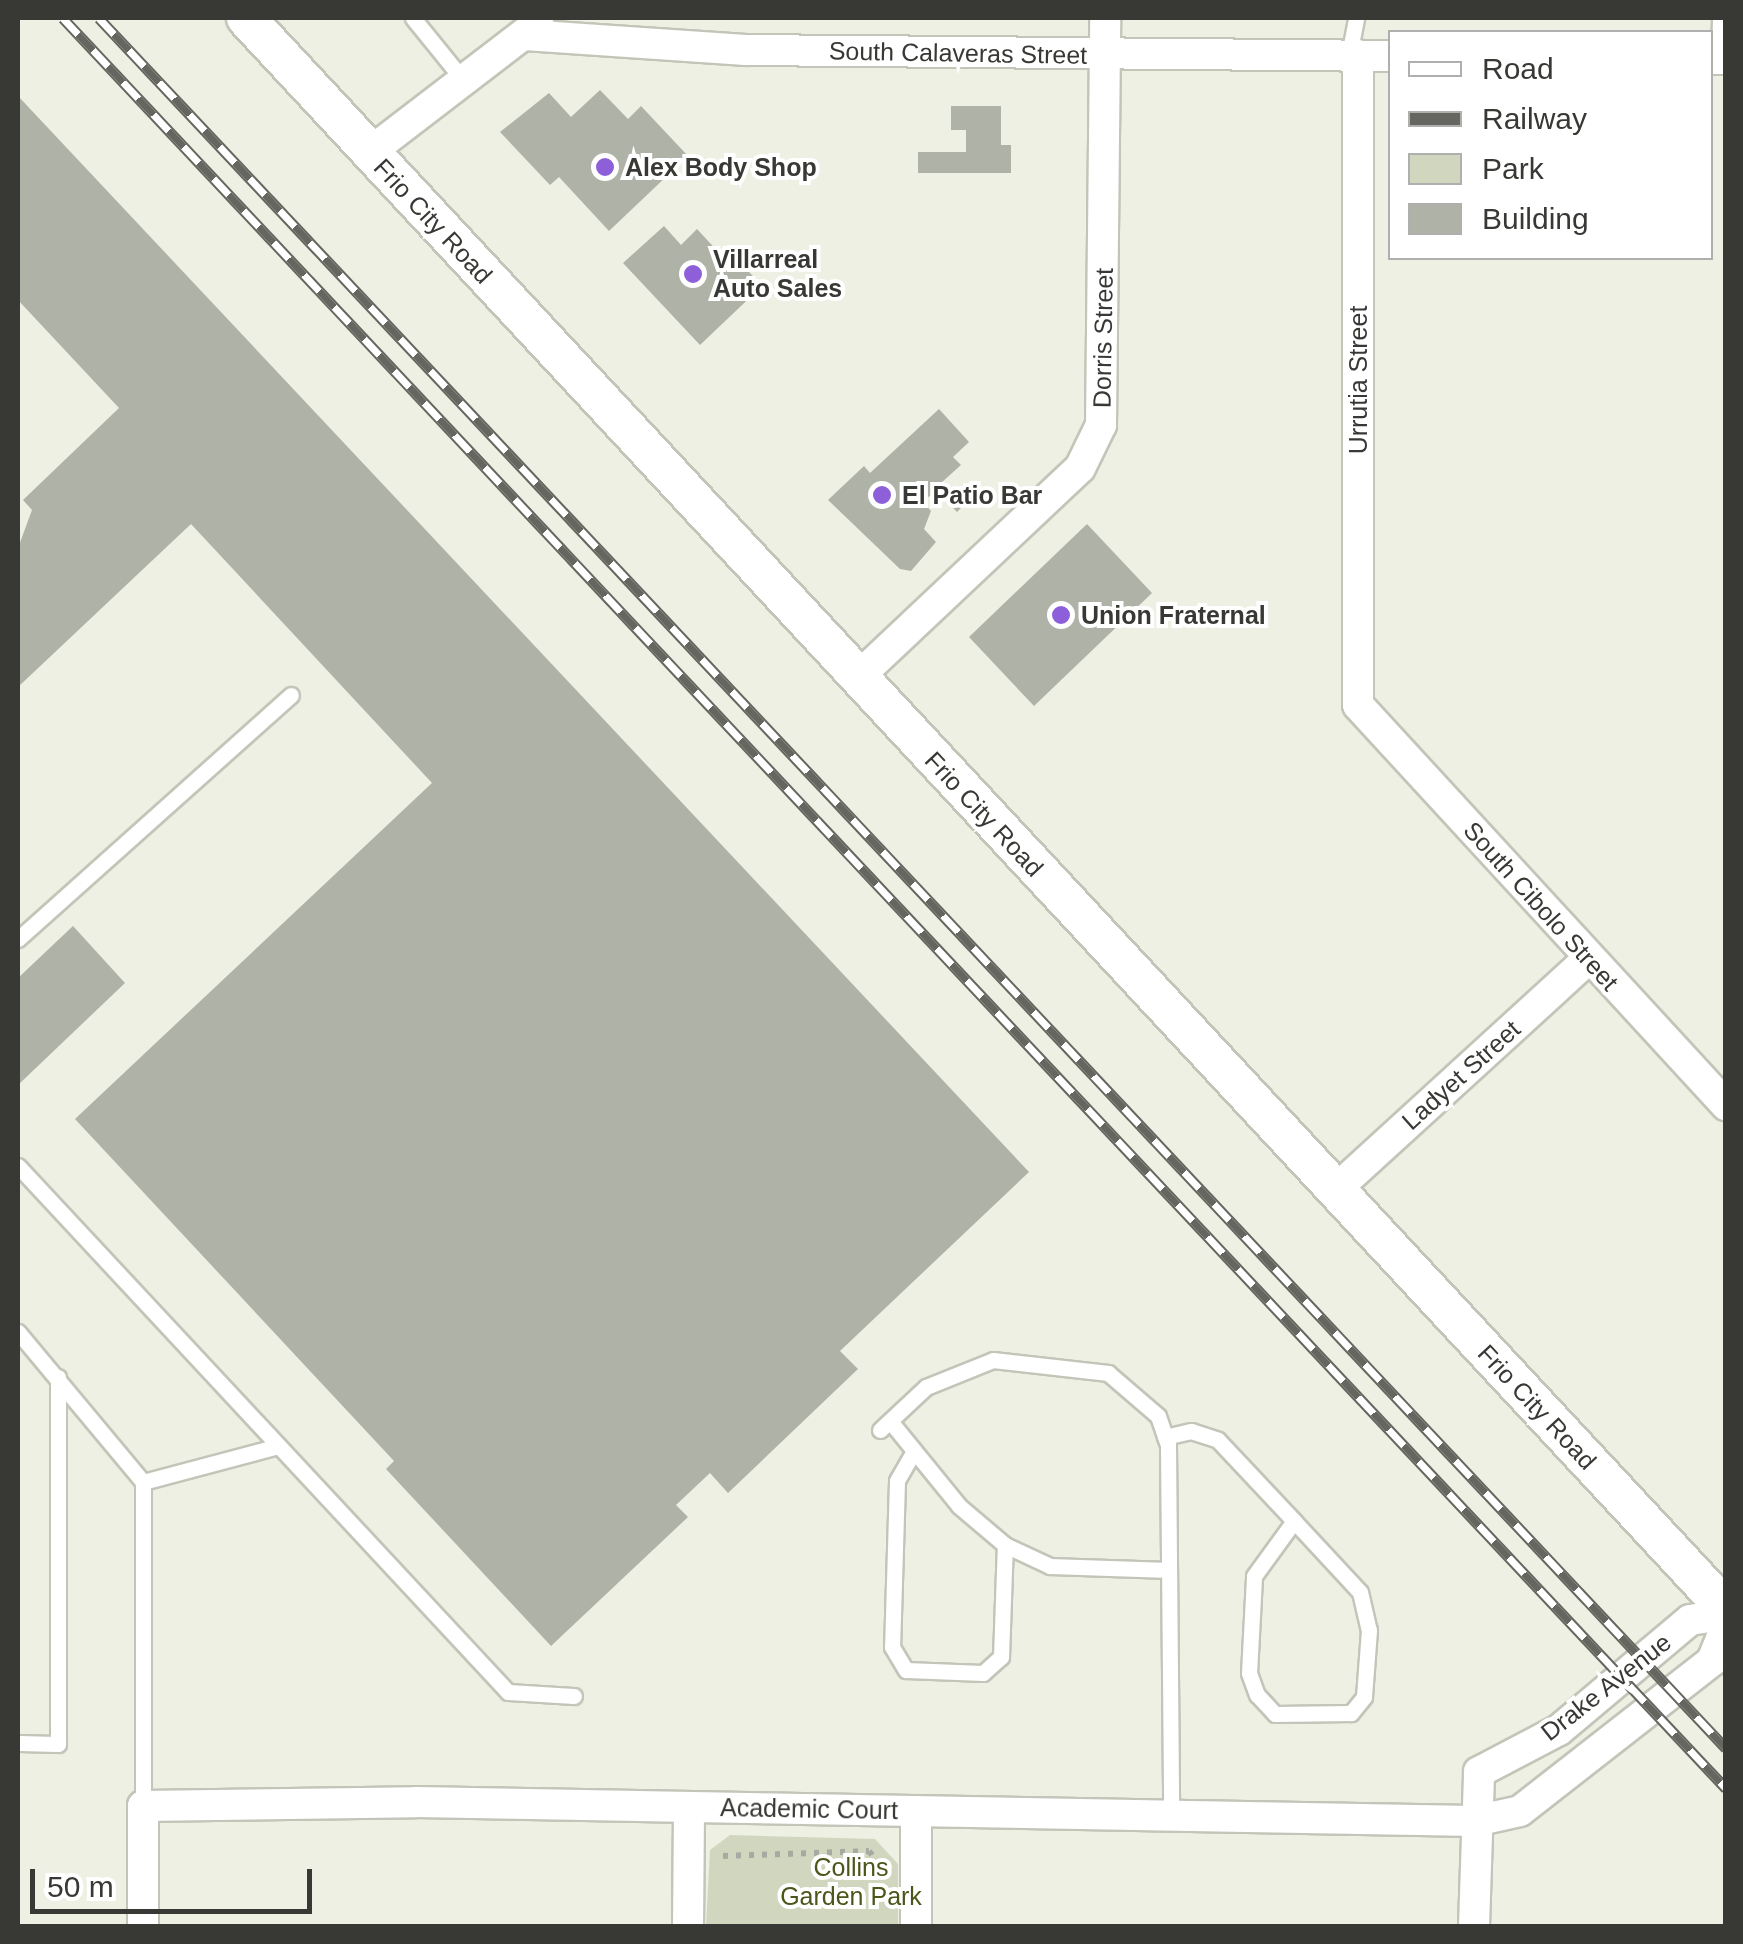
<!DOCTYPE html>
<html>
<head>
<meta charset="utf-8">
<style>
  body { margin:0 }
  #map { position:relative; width:1743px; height:1944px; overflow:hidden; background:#edf0e3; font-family:Arial,sans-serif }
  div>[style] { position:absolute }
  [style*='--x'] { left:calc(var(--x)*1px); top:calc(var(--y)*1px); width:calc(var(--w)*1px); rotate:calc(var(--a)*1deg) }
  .green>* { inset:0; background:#d1d6bf }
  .building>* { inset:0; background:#afb2a6 }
  .path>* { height:6px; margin-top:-3px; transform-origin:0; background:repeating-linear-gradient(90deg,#a7aaa0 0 5px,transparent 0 13px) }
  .roads { filter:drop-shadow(2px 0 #c2c5b8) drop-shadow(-2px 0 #c2c5b8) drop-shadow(0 2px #c2c5b8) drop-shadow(0 -2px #c2c5b8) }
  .service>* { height:15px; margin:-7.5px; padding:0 7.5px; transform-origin:7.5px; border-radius:7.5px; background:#fff }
  .minor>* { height:30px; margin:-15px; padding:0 15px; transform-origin:15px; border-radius:15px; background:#fff }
  .tertiary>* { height:38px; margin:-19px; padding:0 19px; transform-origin:19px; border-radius:19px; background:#fff }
  .rail>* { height:11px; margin-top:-5.5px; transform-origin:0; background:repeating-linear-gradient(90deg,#fff 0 22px,#64665f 0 44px); box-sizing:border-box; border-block:2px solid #64665f }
  .dots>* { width:28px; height:28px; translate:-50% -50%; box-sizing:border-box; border:5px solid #fff; border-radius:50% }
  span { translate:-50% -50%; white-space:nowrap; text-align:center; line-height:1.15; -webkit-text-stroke:8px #fff; paint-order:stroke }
  .street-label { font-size:25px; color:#383934 }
  .poi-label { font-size:25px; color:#383934; font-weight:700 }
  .left { translate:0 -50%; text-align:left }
  .park-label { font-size:25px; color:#4c551a }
  .frame { position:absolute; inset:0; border:20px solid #383934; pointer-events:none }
  .legend { position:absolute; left:1388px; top:30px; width:325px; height:230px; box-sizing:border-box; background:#fff; border:2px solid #afb0ae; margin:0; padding:12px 18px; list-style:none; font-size:30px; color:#383934 }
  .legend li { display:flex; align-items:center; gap:20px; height:50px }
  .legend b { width:50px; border:2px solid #afb0ae }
  .scale { position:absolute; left:30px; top:1869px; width:282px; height:45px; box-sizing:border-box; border:5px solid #383934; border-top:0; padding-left:12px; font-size:30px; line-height:35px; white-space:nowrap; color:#383934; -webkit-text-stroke:8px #fff; paint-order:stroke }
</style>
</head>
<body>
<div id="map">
  <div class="green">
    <i style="clip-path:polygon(730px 1835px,875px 1839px,898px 1864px,898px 1926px,706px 1926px,710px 1850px)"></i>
  </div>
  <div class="building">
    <i style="clip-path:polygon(600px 90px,628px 119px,641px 106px,688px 156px,609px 231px,559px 177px,550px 185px,500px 132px,549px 93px,571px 117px)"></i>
    <i style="clip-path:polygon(18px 96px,1029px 1172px,840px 1351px,858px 1369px,728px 1493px,710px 1473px,676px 1505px,688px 1517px,551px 1646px,386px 1469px,394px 1461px,75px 1119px,432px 783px,191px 524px,18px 687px,18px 548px,32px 510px,23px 500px,119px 408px,18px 300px)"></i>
    <i style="clip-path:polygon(951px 106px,1001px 106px,1001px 145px,1011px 145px,1011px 173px,918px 173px,918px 152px,966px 152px,966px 130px,951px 130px)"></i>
    <i style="clip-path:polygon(664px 226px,681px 245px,697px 229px,722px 256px,729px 250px,762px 286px,700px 345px,623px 263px)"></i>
    <i style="clip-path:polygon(939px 409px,969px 442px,953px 457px,961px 465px,941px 483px,962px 507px,957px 512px,936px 490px,923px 502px,931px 511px,924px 529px,936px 542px,911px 571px,900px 569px,828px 500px,864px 466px,870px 473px)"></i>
    <i style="clip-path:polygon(1087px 524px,1152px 593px,1034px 706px,969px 637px)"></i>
    <i style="clip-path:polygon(73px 926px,125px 983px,18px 1085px,18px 978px)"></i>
  </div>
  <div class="path">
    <i style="--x:723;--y:1856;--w:146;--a:-2"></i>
    <i style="--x:869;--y:1851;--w:20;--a:53"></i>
  </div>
  <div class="roads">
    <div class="service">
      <i style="--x:413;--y:18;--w:81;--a:51"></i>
      <i style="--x:1349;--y:55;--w:38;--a:-79"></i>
      <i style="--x:1719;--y:59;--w:41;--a:-88.6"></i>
      <i style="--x:18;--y:939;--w:366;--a:-41.8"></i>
      <i style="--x:18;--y:1166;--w:719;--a:47.03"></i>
      <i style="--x:508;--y:1692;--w:66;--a:3.5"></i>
      <i style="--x:18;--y:1332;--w:195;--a:50.2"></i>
      <i style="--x:143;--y:1482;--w:140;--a:-14.9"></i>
      <i style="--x:890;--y:1421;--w:109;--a:50.9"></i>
      <i style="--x:959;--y:1506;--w:60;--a:40.3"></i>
      <i style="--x:1005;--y:1545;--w:50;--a:25"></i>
      <i style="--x:1050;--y:1566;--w:119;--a:1.9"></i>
      <i style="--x:880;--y:1430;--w:63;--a:-43.1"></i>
      <i style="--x:926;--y:1387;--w:72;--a:-21.9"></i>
      <i style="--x:993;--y:1360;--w:116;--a:6.4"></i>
      <i style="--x:1108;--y:1373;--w:66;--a:40.7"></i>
      <i style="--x:1158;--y:1416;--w:31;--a:71"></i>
      <i style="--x:1168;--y:1445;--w:371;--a:89.5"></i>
      <i style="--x:1165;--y:1437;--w:27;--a:-13"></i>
      <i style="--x:1191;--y:1431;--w:28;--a:18"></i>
      <i style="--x:1218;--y:1440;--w:111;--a:46.8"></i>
      <i style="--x:1294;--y:1521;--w:97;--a:47.1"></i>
      <i style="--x:1360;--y:1592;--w:39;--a:77"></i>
      <i style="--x:1369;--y:1630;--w:67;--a:94.3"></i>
      <i style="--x:1364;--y:1697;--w:21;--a:129"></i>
      <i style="--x:1351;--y:1713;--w:76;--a:179.2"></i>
      <i style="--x:1275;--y:1714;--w:26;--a:-133"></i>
      <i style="--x:1257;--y:1695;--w:23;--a:-110"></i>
      <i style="--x:1249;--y:1673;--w:97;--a:-87"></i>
      <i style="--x:1254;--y:1576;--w:68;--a:-54"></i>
      <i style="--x:914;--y:1451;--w:34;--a:120"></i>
      <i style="--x:897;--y:1481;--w:166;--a:91.7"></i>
      <i style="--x:892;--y:1647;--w:27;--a:59"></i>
      <i style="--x:906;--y:1670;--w:77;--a:2.2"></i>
      <i style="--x:983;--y:1673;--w:24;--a:-42"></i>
      <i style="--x:1001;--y:1657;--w:112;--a:-88"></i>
      <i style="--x:143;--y:1482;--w:324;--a:90"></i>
      <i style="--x:18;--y:1743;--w:40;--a:1.4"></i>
      <i style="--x:58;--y:1744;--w:367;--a:-90"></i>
    </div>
    <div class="minor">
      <i style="--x:525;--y:35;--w:221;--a:3.9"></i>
      <i style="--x:745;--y:50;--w:645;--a:0.53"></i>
      <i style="--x:1358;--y:55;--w:650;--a:90"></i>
      <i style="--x:1358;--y:705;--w:544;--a:47.39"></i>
      <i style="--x:1710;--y:59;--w:16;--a:0"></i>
      <i style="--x:370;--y:152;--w:212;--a:-37.5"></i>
      <i style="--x:857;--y:678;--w:306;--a:-43.3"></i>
      <i style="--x:1080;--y:468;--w:48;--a:-64"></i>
      <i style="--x:1101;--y:425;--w:407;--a:-89.4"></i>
      <i style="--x:1334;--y:1191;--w:344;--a:-42.4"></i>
      <i style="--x:916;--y:1811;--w:115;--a:90"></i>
      <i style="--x:143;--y:1926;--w:120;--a:-90"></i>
      <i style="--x:143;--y:1806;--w:273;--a:-0.8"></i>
      <i style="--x:416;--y:1802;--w:1059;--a:1.03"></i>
      <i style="--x:1475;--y:1821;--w:46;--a:-12.5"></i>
      <i style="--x:1520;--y:1811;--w:244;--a:-38"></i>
      <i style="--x:1712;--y:1661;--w:38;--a:-68"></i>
      <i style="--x:688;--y:1926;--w:119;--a:-89.5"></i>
      <i style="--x:1474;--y:1926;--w:154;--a:-88.1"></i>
      <i style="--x:1479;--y:1772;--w:90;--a:-27.7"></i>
      <i style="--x:1559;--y:1730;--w:171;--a:-40"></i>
      <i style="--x:1690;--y:1620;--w:36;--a:-9"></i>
    </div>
    <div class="tertiary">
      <i style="--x:246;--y:18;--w:2173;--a:47.07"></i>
    </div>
  </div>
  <div class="rail">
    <i style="--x:63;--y:18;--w:2429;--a:46.79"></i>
    <i style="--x:99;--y:18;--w:2375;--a:46.76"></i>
  </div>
  <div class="dots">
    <i style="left:605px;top:167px;background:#8d60d9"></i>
    <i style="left:693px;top:274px;background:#8d60d9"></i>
    <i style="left:882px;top:495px;background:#8d60d9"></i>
    <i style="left:1061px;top:615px;background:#8d60d9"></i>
  </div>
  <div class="street-label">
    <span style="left:958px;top:53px;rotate:1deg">South Calaveras Street</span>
    <span style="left:433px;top:221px;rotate:47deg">Frio City Road</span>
    <span style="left:1103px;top:338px;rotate:-89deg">Dorris Street</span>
    <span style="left:1358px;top:380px;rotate:-90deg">Urrutia Street</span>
    <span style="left:984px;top:814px;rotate:47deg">Frio City Road</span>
    <span style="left:1541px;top:906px;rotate:48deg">South Cibolo Street</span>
    <span style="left:1461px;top:1075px;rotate:-42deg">Ladyet Street</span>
    <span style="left:1537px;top:1407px;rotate:47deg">Frio City Road</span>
    <span style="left:1606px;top:1687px;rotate:-38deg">Drake Avenue</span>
    <span style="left:809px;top:1809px;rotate:1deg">Academic Court</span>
  </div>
  <div class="poi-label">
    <span class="left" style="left:625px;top:167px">Alex Body Shop</span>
    <span class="left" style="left:713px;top:274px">Villarreal<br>Auto Sales</span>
    <span class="left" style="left:902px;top:495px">El Patio Bar</span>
    <span class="left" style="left:1081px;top:615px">Union Fraternal</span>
  </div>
  <div class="park-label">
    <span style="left:851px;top:1882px">Collins<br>Garden Park</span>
  </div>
  <div class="frame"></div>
  <ul class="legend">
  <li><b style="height:12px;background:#fff"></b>Road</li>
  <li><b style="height:12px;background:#64665f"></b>Railway</li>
  <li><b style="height:28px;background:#d1d6bf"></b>Park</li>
  <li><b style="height:28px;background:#afb2a6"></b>Building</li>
  </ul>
  <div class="scale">50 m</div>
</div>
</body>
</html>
